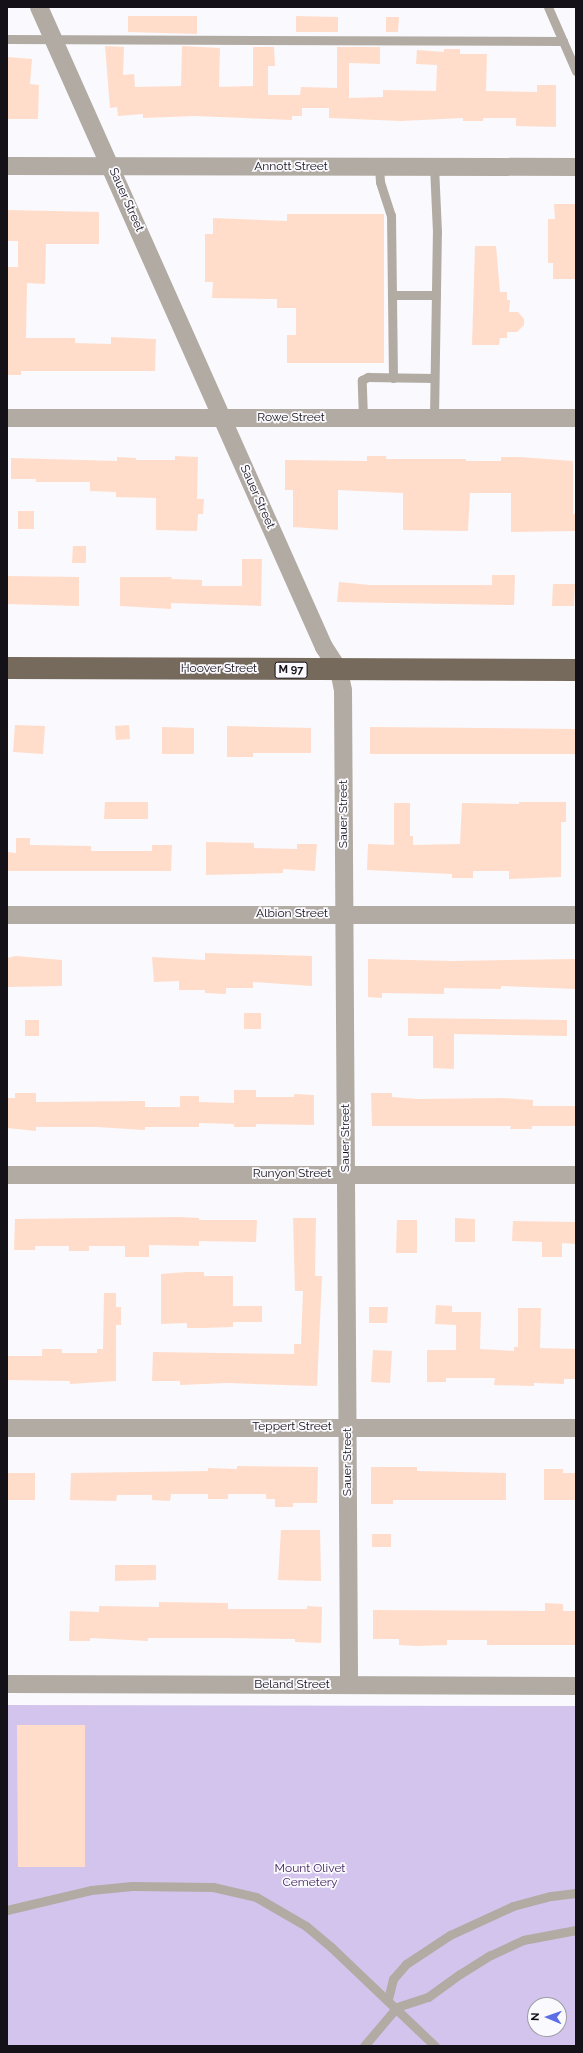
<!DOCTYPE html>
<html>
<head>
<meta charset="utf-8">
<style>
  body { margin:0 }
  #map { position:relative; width:583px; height:2053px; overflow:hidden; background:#faf9fd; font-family:Raleway,sans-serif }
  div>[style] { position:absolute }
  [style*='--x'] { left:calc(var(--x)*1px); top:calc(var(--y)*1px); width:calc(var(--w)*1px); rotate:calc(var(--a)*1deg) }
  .green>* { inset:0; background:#d3c4ed }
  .building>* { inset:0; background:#ffddca }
  .service>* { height:9px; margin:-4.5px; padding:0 4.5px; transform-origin:4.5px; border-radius:4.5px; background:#b1aba3 }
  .minor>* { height:18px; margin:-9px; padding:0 9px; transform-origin:9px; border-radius:9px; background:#b1aba3 }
  .primary>* { height:22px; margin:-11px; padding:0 11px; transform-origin:11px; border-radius:11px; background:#756a5c }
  span { translate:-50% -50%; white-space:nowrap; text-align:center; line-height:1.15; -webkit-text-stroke:3.5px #faf9fd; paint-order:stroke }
  .shield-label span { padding:1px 3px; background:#faf9fd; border:1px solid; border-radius:3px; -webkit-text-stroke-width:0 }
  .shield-label { font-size:11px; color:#141119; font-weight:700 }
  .street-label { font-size:12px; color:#141119 }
  .park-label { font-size:12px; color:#3c1f5c }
  .frame { position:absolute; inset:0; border:8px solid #141119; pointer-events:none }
  .north { position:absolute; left:527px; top:1997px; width:40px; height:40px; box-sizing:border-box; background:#faf9fd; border:1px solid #9e9ca2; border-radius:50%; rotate:272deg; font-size:11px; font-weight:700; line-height:16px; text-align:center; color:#141119 }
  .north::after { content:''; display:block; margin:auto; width:14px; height:18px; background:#5d6ee5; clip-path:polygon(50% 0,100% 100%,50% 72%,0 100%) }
</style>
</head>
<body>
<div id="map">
  <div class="green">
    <i style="clip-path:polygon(evenodd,7px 1705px,576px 1706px,576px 2046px,7px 2046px,7px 1705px,535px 2005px,559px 2005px,559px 2029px,535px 2029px,535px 2005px)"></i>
  </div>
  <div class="building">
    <i style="clip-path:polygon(128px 16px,197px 16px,197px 34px,128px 32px)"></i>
    <i style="clip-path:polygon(296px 16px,338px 17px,338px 32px,296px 32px)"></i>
    <i style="clip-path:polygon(386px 17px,399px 17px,398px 32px,386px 32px)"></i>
    <i style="clip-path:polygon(105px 46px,124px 47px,123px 75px,134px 74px,135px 87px,181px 86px,182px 46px,220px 48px,219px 87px,253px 86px,253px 47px,274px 47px,275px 66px,268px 66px,268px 95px,300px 95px,301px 87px,337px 88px,337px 47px,380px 47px,380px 64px,349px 63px,349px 98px,383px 97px,383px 90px,436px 91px,437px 65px,416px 64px,417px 50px,444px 52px,444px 49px,460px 49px,460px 54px,487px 54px,486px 91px,537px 92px,537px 85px,556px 85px,556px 127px,516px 126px,516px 118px,483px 118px,483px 121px,463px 121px,463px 118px,401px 121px,329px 118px,329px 108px,302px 108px,302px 116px,292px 116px,292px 120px,195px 116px,143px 118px,143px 114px,118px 116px,117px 107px,110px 108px)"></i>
    <i style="clip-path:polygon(7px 57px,32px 59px,30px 84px,39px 85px,38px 119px,7px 119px)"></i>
    <i style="clip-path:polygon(554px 204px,576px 204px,576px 279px,553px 279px,553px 263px,548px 263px,548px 219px,555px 219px)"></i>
    <i style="clip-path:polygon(7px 210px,99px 212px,99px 244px,46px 244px,45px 284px,27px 283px,26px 338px,75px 338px,75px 343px,111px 344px,111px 337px,156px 339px,155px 371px,21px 371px,21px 375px,7px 375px,7px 267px,18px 267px,18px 241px,7px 241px)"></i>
    <i style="clip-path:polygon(287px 214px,384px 214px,384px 363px,287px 363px,287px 335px,296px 335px,296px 308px,277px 308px,277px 299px,212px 298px,213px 282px,205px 282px,205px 234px,213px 234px,213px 218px,287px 221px)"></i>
    <i style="clip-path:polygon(475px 246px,496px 246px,500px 292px,507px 292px,507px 300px,510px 300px,509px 312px,518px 312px,524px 319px,524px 325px,517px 332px,507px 332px,507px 338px,500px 338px,499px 345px,472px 345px)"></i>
    <i style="clip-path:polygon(175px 456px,198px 457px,197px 499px,204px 499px,203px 514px,198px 514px,197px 531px,156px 530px,156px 498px,116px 497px,116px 492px,90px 491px,90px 482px,36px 482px,36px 479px,11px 479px,11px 458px,117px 461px,117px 457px,136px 458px,136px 460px,175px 460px)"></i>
    <i style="clip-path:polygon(367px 456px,386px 456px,386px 459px,466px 459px,466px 461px,501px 461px,501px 457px,520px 457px,573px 461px,573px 514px,576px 514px,576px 531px,511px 532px,511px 493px,470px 493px,468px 531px,403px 530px,403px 493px,338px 490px,338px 530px,293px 527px,293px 490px,285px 490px,285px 460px,367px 461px)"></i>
    <i style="clip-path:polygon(18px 511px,34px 511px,34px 529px,18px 529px)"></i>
    <i style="clip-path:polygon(73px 546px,86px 546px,86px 563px,72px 563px)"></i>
    <i style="clip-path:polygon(242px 559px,262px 559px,261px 606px,171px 603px,171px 609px,120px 606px,120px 577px,172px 577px,171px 579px,202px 580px,202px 586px,242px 586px)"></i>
    <i style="clip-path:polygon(492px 575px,515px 575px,514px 605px,337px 602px,339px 582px,370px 585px,492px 585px)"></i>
    <i style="clip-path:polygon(7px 576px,79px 577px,79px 606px,7px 604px)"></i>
    <i style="clip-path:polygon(553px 584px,575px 584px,574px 606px,552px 606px)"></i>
    <i style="clip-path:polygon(15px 725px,45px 726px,43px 754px,13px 752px)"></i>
    <i style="clip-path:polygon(129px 725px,130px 739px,116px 740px,115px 726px)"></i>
    <i style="clip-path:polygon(227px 726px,311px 728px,311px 753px,253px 753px,253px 757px,227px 757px)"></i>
    <i style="clip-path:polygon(162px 727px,194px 728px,194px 754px,162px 754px)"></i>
    <i style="clip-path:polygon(370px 727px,576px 729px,576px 754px,370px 754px)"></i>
    <i style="clip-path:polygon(105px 802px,148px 802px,148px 819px,104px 819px)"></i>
    <i style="clip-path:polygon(519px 802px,566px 802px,566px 822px,561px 822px,561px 877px,509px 879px,509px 871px,473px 871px,473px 878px,452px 878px,452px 874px,367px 870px,368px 844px,394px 845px,394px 803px,410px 803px,410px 836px,413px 836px,413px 845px,460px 844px,462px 803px,519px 804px)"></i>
    <i style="clip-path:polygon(16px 838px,30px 838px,30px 845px,91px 846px,91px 851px,152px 851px,152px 845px,172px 845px,171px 871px,7px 871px,7px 852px,16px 853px)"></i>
    <i style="clip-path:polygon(206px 842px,254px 843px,254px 848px,297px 849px,297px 844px,317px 844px,315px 871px,283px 869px,283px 873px,206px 875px)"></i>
    <i style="clip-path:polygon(205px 953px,312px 956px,312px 986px,253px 982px,253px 988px,226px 988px,226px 994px,205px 993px,205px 990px,179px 990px,179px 981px,154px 982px,152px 957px,205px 960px)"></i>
    <i style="clip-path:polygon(16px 956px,62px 960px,62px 986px,7px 987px,7px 958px)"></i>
    <i style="clip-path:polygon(368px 959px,453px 961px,576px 959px,576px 989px,501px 986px,501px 989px,444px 988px,444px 994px,382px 993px,382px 998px,368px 997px)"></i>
    <i style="clip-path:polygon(244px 1013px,261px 1013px,261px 1029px,244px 1029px)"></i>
    <i style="clip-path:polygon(408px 1018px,567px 1020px,567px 1036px,454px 1034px,454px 1069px,433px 1068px,433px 1036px,408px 1036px)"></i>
    <i style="clip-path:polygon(25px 1020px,39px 1020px,39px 1036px,25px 1036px)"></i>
    <i style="clip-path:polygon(234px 1090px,256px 1090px,256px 1097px,294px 1097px,294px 1094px,314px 1095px,314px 1125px,256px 1124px,256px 1127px,234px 1127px,234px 1124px,199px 1123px,199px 1127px,145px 1127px,145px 1130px,97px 1127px,36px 1127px,36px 1131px,7px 1128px,7px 1098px,15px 1098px,15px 1093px,36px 1093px,36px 1102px,145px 1101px,145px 1107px,180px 1107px,180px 1096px,199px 1096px,199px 1102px,234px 1103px)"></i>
    <i style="clip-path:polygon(371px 1093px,392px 1093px,392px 1097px,417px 1099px,503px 1098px,533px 1100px,533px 1106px,576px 1106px,576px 1126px,532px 1126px,532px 1129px,510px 1129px,511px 1126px,372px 1126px)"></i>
    <i style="clip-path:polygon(180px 1217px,199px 1218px,199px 1220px,257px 1220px,256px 1242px,199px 1241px,199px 1246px,149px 1245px,149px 1257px,125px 1257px,125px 1246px,89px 1246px,89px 1251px,69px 1251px,69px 1246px,35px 1246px,35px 1250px,14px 1250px,15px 1219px)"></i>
    <i style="clip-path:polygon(293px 1218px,316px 1218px,315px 1276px,322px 1276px,317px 1386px,227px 1383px,180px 1385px,180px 1381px,152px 1381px,153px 1352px,294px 1354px,294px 1344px,301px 1344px,303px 1291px,295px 1291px)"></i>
    <i style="clip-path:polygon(455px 1218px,475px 1219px,475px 1242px,455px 1242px)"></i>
    <i style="clip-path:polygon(397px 1220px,417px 1220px,417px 1253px,396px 1253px)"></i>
    <i style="clip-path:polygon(513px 1221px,576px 1222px,576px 1244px,562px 1243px,562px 1257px,542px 1257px,542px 1242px,512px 1241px)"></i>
    <i style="clip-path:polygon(187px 1272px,204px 1272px,204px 1276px,233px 1276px,233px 1306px,262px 1306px,262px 1322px,233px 1322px,233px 1327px,203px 1328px,187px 1328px,187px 1323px,161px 1324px,161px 1274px)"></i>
    <i style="clip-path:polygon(104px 1293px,116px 1293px,116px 1307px,121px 1307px,121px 1325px,116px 1325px,116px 1381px,70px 1384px,70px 1381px,7px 1380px,7px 1356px,42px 1356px,42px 1349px,62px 1349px,62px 1353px,97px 1353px,97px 1349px,103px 1349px)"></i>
    <i style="clip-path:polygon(436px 1305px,452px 1306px,452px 1312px,481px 1312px,480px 1349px,514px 1351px,514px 1347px,518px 1347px,518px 1308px,541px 1308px,540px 1348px,576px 1349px,576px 1379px,564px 1379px,564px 1384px,534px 1383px,534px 1386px,494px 1385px,495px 1378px,446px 1378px,446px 1382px,427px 1382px,427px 1350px,456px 1350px,456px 1325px,435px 1324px)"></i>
    <i style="clip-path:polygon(369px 1307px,388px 1307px,387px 1323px,369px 1323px)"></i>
    <i style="clip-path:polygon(373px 1350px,392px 1351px,390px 1383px,371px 1382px)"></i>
    <i style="clip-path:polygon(237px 1466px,318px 1467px,317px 1503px,293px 1503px,293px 1507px,275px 1507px,275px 1499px,266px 1499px,266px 1494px,228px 1494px,228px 1499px,208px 1499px,208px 1494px,171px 1494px,170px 1501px,152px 1500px,152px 1495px,117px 1495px,116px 1501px,70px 1500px,71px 1473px,208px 1471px,208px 1468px,237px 1469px)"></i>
    <i style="clip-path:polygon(371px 1467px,417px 1467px,417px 1471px,506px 1473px,506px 1500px,393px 1500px,393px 1504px,371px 1504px)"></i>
    <i style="clip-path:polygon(544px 1469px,563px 1469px,563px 1473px,576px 1473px,576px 1500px,544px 1500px)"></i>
    <i style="clip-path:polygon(7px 1473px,35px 1473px,35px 1500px,7px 1500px)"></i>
    <i style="clip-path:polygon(281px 1530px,320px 1530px,321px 1581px,278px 1580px)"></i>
    <i style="clip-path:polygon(372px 1534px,391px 1534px,391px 1547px,372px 1547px)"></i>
    <i style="clip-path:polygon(115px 1565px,156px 1565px,156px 1580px,115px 1581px)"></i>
    <i style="clip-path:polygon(159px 1602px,228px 1603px,228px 1609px,307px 1609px,307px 1606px,322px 1607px,321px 1643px,295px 1642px,295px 1639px,228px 1638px,148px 1638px,148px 1641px,90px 1638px,90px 1641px,69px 1641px,70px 1611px,99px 1612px,99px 1606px,159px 1607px)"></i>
    <i style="clip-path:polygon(545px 1603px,563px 1604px,563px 1611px,576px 1611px,576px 1645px,487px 1645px,487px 1640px,447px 1640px,447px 1645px,417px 1646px,399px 1645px,399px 1639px,373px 1639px,373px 1610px,545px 1611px)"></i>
    <i style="clip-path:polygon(17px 1725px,85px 1725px,85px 1867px,18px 1867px)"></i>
  </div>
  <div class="service">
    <i style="--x:548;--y:7;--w:70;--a:66.4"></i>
    <i style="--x:7;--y:39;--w:556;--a:0.21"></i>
    <i style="--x:379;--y:167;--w:15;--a:86"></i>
    <i style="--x:380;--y:182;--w:35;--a:72"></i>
    <i style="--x:391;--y:215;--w:163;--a:89.3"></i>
    <i style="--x:392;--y:295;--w:44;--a:0"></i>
    <i style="--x:363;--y:418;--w:38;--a:-92"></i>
    <i style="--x:362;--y:380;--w:7;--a:-27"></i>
    <i style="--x:368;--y:377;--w:66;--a:0.9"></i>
    <i style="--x:434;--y:418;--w:186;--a:-89.1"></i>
    <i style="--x:437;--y:232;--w:65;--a:-92.6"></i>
    <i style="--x:7;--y:1910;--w:86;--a:-13.4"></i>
    <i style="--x:91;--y:1890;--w:41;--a:-5.6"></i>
    <i style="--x:132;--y:1886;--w:81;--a:0.7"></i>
    <i style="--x:213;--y:1887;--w:44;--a:13.1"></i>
    <i style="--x:256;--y:1897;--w:58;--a:30.1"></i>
    <i style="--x:306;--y:1926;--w:33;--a:40"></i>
    <i style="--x:331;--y:1947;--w:144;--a:43.6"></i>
    <i style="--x:388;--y:1999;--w:21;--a:-76"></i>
    <i style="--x:393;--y:1979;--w:20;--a:-49"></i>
    <i style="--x:406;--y:1964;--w:53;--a:-33.4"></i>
    <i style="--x:450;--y:1935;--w:69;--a:-24.7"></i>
    <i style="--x:513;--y:1906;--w:39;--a:-15"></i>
    <i style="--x:551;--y:1896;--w:25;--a:-7"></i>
    <i style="--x:364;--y:2046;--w:51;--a:-49.8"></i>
    <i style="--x:397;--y:2007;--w:33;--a:-18"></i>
    <i style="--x:428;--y:1997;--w:39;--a:-36"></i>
    <i style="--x:460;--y:1974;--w:36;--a:-32"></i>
    <i style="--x:491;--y:1955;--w:35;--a:-25"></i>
    <i style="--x:523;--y:1940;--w:54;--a:-10.7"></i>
  </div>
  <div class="minor">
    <i style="--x:39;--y:7;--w:701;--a:66"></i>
    <i style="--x:324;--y:647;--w:27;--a:57"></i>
    <i style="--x:339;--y:670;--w:20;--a:79"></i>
    <i style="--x:343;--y:690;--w:995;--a:89.65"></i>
    <i style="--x:7;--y:166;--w:569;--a:0.1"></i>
    <i style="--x:7;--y:418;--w:569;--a:0"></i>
    <i style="--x:7;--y:915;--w:569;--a:0"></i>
    <i style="--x:7;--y:1175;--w:569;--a:0"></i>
    <i style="--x:7;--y:1428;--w:569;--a:0"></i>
    <i style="--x:7;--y:1684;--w:569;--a:0.2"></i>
  </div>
  <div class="primary">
    <i style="--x:7;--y:668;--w:569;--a:0.2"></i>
  </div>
  <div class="shield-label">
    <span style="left:291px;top:670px">M 97</span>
  </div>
  <div class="street-label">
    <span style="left:291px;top:167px">Annott Street</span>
    <span style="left:126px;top:200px;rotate:66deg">Sauer Street</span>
    <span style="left:291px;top:418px">Rowe Street</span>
    <span style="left:257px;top:497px;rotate:66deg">Sauer Street</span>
    <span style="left:219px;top:669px">Hoover Street</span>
    <span style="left:344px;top:814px;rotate:-90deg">Sauer Street</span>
    <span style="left:292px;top:914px">Albion Street</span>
    <span style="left:346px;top:1138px;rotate:-90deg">Sauer Street</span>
    <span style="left:292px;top:1174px">Runyon Street</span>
    <span style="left:292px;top:1427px">Teppert Street</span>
    <span style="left:348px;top:1462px;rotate:-90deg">Sauer Street</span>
    <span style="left:292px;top:1685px">Beland Street</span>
  </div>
  <div class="park-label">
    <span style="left:310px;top:1876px">Mount Olivet<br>Cemetery</span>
  </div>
  <div class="frame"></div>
  <div class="north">N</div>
</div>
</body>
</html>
